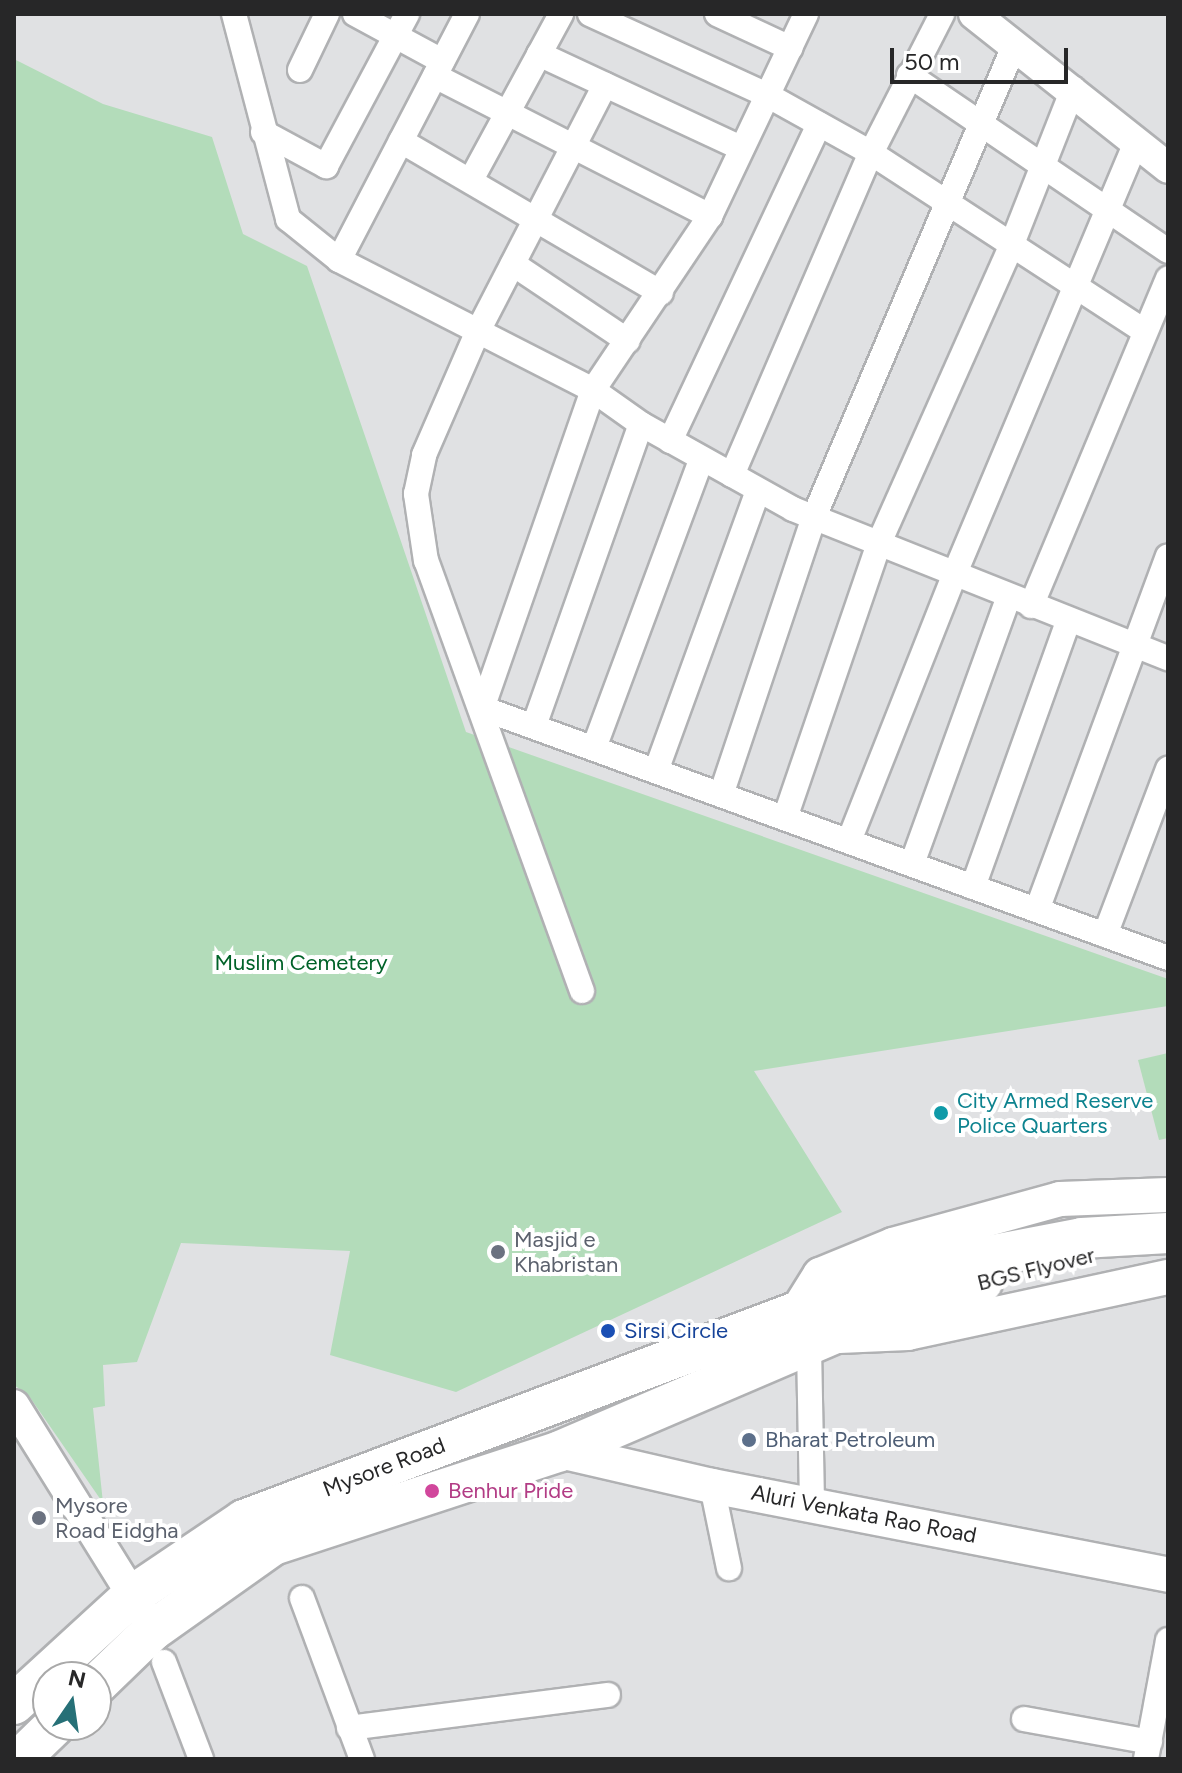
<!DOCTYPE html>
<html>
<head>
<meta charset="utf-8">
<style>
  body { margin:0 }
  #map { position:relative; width:1182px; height:1773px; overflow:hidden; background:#e0e1e3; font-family:Figtree,sans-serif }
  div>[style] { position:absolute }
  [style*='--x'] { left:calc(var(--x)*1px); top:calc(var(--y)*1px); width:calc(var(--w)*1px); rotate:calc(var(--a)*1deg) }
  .green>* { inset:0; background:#b3dcba }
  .roads { filter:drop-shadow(2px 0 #b0b1b3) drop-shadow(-2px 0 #b0b1b3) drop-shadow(0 2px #b0b1b3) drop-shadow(0 -2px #b0b1b3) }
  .minor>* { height:24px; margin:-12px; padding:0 12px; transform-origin:12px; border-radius:12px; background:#fff }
  .tertiary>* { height:30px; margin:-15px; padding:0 15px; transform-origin:15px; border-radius:15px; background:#fff }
  .secondary>* { height:34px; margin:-17px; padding:0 17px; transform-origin:17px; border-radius:17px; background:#fff }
  .trunk>* { height:40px; margin:-20px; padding:0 20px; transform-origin:20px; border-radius:20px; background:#fff }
  .dots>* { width:22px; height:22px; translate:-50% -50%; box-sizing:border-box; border:4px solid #fff; border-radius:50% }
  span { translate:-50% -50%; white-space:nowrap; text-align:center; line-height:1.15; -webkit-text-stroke:8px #fff; paint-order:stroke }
  .park-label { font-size:22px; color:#006228 }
  .culture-label { font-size:22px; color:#0d838f }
  .left { translate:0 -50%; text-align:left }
  .worship-label { font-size:22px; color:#5b616d }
  .street-label { font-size:22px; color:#272728 }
  .transit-label { font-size:22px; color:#164399 }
  .service-label { font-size:22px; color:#4e5e75 }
  .hotel-label { font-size:22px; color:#b23c85 }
  .frame { position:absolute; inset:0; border:16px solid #272728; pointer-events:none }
  .north { position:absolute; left:32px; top:1661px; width:80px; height:80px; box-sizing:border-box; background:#fff; border:2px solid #a9a9a9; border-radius:50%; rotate:13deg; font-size:22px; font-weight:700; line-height:32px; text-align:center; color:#272728 }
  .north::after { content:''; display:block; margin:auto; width:28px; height:36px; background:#267077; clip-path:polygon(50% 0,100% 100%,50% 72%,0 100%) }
  .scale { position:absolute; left:890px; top:48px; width:178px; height:36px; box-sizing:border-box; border:4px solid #272728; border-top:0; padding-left:10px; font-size:24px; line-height:28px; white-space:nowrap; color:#272728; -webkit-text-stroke:6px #fff; paint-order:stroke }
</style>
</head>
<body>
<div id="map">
  <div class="green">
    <i style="clip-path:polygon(14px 59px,103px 104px,212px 137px,243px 234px,307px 266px,466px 732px,1168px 979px,1168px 1006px,754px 1071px,842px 1212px,456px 1392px,330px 1355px,350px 1251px,181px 1243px,137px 1362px,103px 1365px,105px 1406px,93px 1408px,103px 1503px,29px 1396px,14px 1385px)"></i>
    <i style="clip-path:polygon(1168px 1053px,1168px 1138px,1159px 1140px,1138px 1060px)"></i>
  </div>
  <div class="roads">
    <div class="minor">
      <i style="--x:234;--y:14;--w:212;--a:75.2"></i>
      <i style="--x:288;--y:219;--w:65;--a:38.8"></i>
      <i style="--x:339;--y:260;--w:285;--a:27.1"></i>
      <i style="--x:593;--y:390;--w:59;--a:35.3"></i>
      <i style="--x:641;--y:424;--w:174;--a:29.2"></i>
      <i style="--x:793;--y:509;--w:404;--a:21.7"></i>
      <i style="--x:355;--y:14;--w:99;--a:28.4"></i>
      <i style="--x:590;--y:14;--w:195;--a:24.6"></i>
      <i style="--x:767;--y:95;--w:119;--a:29.1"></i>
      <i style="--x:871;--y:153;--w:326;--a:33.1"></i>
      <i style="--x:717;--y:14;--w:81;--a:25"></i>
      <i style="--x:806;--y:14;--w:224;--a:115.4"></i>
      <i style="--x:710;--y:216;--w:210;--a:123.9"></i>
      <i style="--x:593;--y:390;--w:337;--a:109.2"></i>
      <i style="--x:482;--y:708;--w:730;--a:20.02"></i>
      <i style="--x:539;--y:54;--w:223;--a:25"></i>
      <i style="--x:300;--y:70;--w:62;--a:-64.3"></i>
      <i style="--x:909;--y:75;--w:313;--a:34.2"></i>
      <i style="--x:435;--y:76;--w:309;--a:27"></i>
      <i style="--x:263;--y:132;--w:72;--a:28.4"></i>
      <i style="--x:326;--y:166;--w:172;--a:-61.9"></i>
      <i style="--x:401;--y:141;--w:301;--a:30.3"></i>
      <i style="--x:472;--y:178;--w:187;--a:-61.5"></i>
      <i style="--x:339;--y:260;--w:277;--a:-62.5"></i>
      <i style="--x:513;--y:264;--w:138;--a:33.8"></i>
      <i style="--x:670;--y:441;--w:350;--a:-64.8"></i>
      <i style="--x:732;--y:475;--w:351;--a:-66.7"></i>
      <i style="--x:871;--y:153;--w:156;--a:-62.9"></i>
      <i style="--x:1031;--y:606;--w:355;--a:-67.3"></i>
      <i style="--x:534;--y:726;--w:320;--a:-70.5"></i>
      <i style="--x:594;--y:748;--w:307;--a:-69.6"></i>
      <i style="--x:656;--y:771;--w:298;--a:-70"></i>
      <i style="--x:721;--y:795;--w:293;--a:-71.5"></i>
      <i style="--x:814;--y:517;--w:514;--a:-66.98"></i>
      <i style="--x:785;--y:818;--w:291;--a:-71.1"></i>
      <i style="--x:879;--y:543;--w:327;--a:-66"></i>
      <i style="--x:1012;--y:244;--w:167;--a:-68.5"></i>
      <i style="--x:849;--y:841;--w:288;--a:-68.4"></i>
      <i style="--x:955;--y:573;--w:467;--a:-67.2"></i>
      <i style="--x:912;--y:864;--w:285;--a:-70.1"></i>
      <i style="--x:973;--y:887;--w:282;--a:-70.3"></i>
      <i style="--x:1037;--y:910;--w:377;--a:-69.7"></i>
      <i style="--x:1105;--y:935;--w:178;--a:-69.2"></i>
      <i style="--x:582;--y:991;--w:457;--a:-109.9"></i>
      <i style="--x:426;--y:561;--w:68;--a:-98.5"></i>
      <i style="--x:416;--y:494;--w:40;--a:-78"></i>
      <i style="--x:424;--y:455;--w:135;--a:-66.5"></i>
      <i style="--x:478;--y:331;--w:277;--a:-62.7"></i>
      <i style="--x:809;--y:1347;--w:157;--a:88.9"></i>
      <i style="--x:712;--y:1486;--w:84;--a:78.3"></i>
      <i style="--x:302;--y:1598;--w:172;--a:69.6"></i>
      <i style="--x:164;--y:1662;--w:104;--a:69.1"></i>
      <i style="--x:1024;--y:1719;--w:128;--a:10.3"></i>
      <i style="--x:349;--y:1728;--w:261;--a:-7.3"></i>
      <i style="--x:1146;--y:1759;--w:121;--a:-79.5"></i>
    </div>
    <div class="tertiary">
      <i style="--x:974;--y:14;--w:248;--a:38.4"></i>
      <i style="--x:14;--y:1405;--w:246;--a:58.1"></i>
    </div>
    <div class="secondary">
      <i style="--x:800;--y:1307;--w:38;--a:-58"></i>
      <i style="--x:820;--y:1275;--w:79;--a:-22.3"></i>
      <i style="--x:893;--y:1245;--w:173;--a:-15.4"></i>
      <i style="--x:1060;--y:1199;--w:108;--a:-2.1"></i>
      <i style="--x:839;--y:1336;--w:69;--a:-2.5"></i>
      <i style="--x:908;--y:1333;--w:266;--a:-12.2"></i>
      <i style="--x:560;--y:1451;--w:156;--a:13"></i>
      <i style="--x:712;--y:1486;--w:465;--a:11"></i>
    </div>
    <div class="trunk">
      <i style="--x:96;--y:1685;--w:79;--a:-44"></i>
      <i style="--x:153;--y:1630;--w:147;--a:-35.3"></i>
      <i style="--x:273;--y:1545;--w:302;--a:-18.1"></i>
      <i style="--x:560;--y:1451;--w:376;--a:-23.2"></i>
      <i style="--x:906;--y:1303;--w:79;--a:-15.4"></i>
      <i style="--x:14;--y:1704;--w:161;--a:-42.5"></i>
      <i style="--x:133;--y:1595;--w:134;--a:-34"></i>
      <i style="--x:244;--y:1520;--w:701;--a:-20.63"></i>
      <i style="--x:900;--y:1273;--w:185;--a:-10.9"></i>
      <i style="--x:1082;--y:1238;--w:86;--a:-3.3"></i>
      <i style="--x:20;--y:1759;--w:49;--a:-44.2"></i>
    </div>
  </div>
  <div class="dots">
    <i style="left:941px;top:1113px;background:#0f9aa8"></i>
    <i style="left:498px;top:1252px;background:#6b7280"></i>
    <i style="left:608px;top:1331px;background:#1a4fb4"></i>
    <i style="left:749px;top:1440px;background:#5c6f8a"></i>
    <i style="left:432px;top:1491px;background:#d1479c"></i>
    <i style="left:39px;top:1518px;background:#6b7280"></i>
  </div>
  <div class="park-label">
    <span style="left:301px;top:963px">Muslim Cemetery</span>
  </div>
  <div class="culture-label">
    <span class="left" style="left:957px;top:1113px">City Armed Reserve<br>Police Quarters</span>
  </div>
  <div class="worship-label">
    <span class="left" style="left:514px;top:1252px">Masjid e<br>Khabristan</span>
    <span class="left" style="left:55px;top:1518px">Mysore<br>Road Eidgha</span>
  </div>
  <div class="street-label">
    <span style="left:1036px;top:1269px;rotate:-14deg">BGS Flyover</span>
    <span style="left:384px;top:1467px;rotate:-21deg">Mysore Road</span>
    <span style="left:864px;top:1514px;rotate:11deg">Aluri Venkata Rao Road</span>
  </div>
  <div class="transit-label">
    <span class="left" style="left:624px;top:1331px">Sirsi Circle</span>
  </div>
  <div class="service-label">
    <span class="left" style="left:765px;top:1440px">Bharat Petroleum</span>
  </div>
  <div class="hotel-label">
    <span class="left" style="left:448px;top:1491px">Benhur Pride</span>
  </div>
  <div class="frame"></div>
  <div class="north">N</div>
  <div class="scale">50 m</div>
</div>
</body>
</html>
